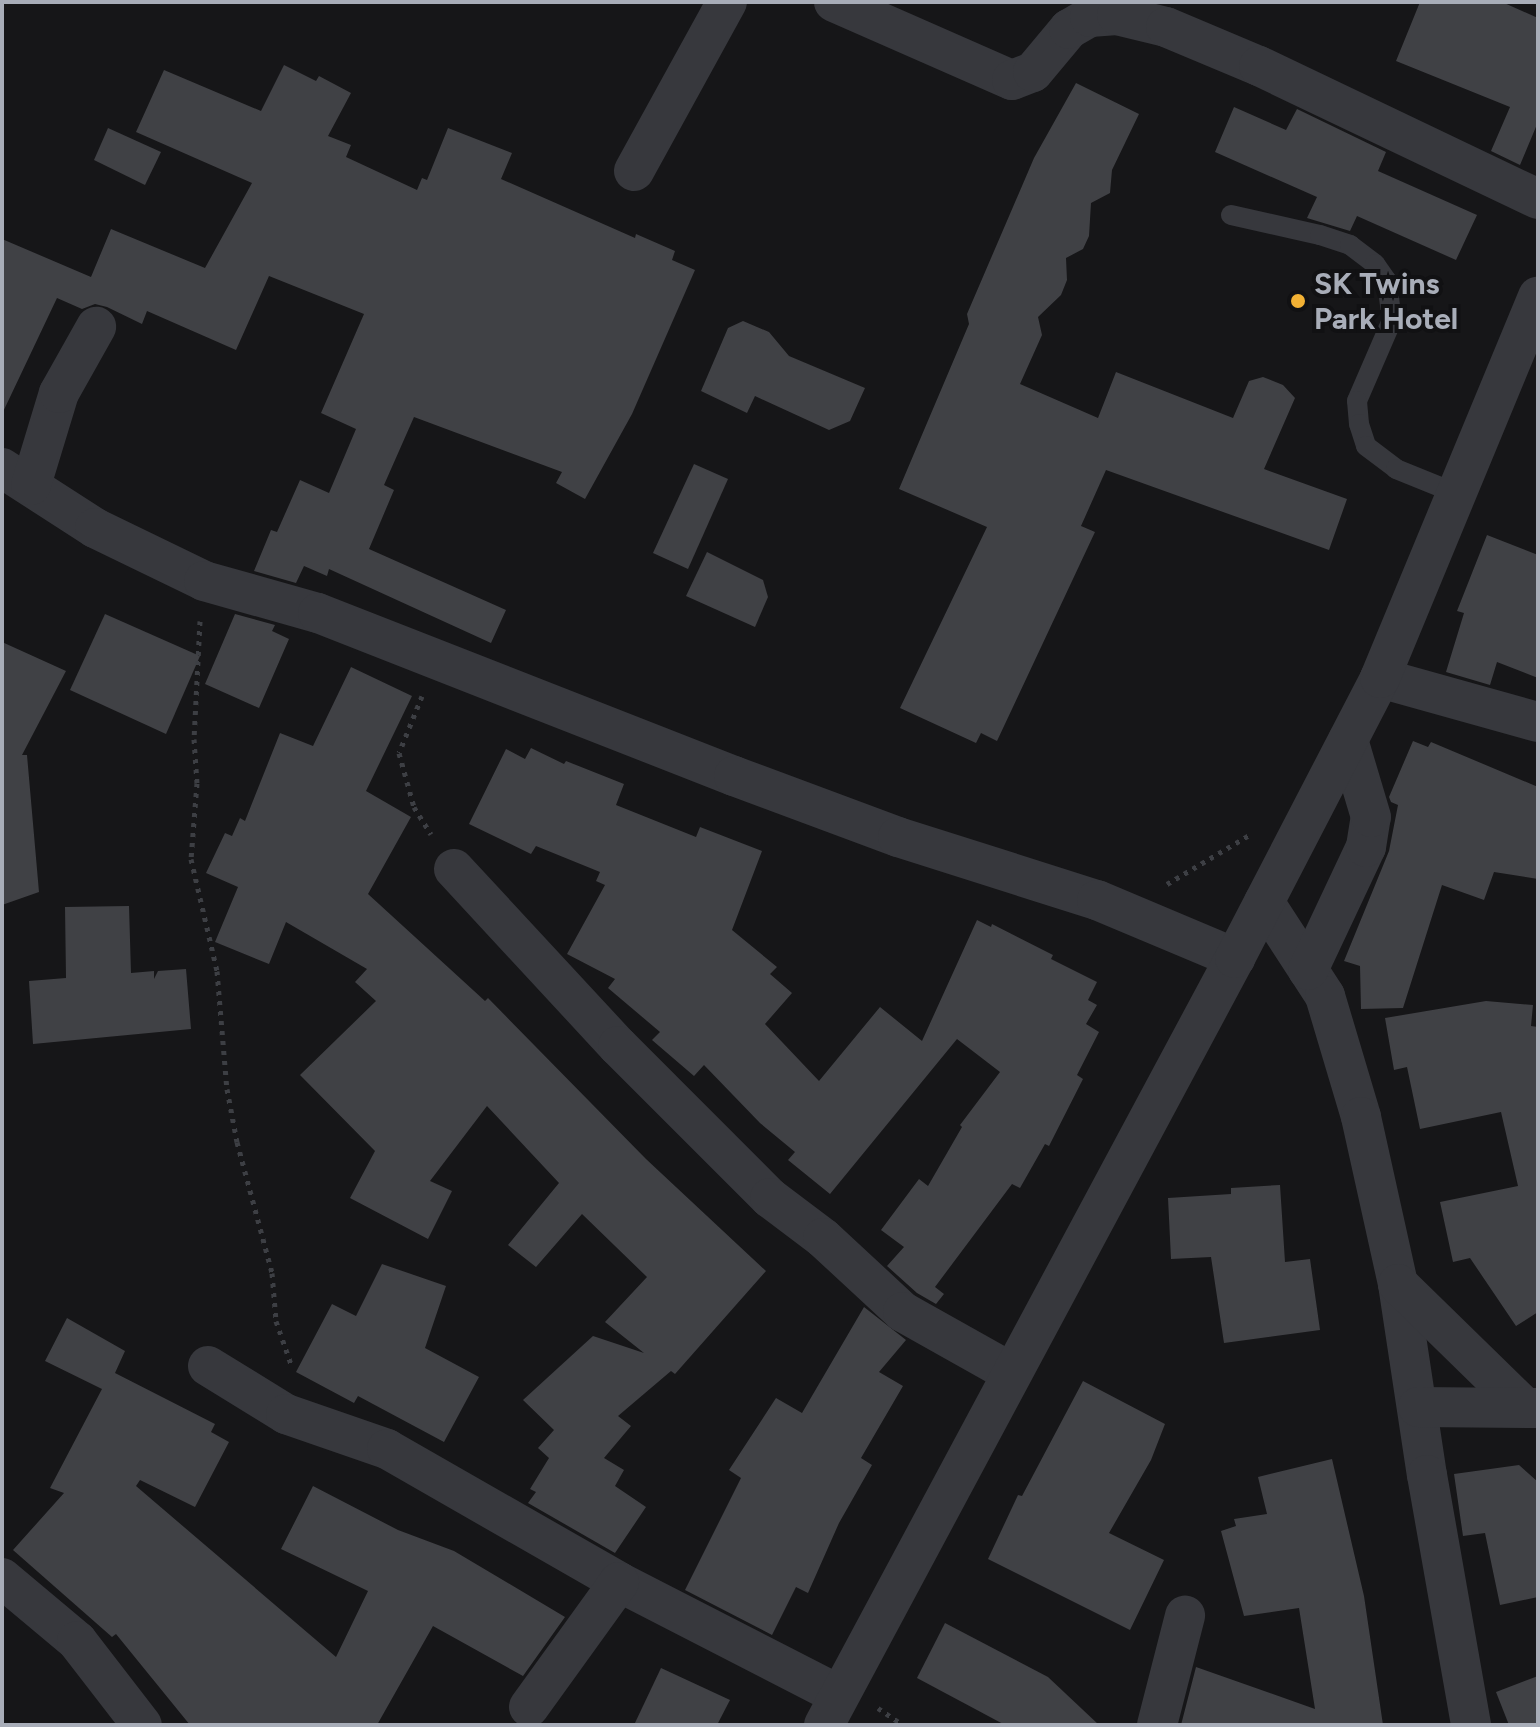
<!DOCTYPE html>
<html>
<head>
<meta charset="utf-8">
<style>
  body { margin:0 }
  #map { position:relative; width:1540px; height:1727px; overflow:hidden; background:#161618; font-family:Figtree,sans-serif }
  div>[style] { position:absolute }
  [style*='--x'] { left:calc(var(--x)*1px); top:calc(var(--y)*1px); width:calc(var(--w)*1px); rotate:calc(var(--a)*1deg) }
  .building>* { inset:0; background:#404145 }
  .path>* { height:5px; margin-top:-2.5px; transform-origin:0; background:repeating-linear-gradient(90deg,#3d3f44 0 4px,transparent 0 10px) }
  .lane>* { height:20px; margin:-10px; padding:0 10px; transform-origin:10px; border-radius:10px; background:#37383d }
  .street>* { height:40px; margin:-20px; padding:0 20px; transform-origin:20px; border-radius:20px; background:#37383d }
  .dots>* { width:22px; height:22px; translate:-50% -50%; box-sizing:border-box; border:4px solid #111113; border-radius:50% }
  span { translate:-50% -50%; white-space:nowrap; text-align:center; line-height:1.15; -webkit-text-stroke:8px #111113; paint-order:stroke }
  .poi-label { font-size:30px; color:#a8adb8; font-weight:700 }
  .left { translate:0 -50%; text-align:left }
  .frame { position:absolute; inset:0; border:4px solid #a8adb8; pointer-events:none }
</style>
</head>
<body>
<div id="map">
  <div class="building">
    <i style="clip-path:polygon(1420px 2px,1502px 2px,1538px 18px,1538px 122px,1520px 165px,1491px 151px,1510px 107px,1396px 61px)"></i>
    <i style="clip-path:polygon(284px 65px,316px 81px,319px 76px,351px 93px,328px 136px,351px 145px,346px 157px,417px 190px,422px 178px,427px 180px,448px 128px,512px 153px,501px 179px,635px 238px,636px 234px,675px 251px,672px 260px,695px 270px,632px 414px,585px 499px,556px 483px,562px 472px,414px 417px,384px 485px,394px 490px,369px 549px,506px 610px,491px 643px,329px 569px,327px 576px,304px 566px,296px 583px,254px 571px,271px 530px,277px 532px,300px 480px,329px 493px,356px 429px,321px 413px,364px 314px,269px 276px,236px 350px,147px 311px,142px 324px,107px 307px,95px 304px,82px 309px,57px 298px,2px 414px,2px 239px,91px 277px,111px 229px,205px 268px,252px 183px,136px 132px,164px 70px,261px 111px)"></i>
    <i style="clip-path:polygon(1076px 83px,1139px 114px,1112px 170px,1110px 193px,1091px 203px,1089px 236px,1083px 249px,1066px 258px,1067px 280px,1061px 295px,1038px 317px,1042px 335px,1020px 384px,1098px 418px,1116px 372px,1233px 418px,1249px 381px,1263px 377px,1283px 385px,1295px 398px,1264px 469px,1347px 499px,1329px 550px,1106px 470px,1081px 526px,1095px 532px,997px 741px,981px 733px,976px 743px,900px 708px,987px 527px,899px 489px,969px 324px,967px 314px,1034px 158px)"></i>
    <i style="clip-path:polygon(1234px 107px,1286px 130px,1297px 109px,1386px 152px,1378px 171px,1477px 215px,1456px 260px,1357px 216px,1350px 231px,1307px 218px,1317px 197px,1215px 152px)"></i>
    <i style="clip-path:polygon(108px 128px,161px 152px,145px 185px,94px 160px)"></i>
    <i style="clip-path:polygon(743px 321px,769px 332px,789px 356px,865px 388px,850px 421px,829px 430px,755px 396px,747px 413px,701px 391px,728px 328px)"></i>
    <i style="clip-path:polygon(694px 464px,728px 479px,688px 569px,653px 553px)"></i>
    <i style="clip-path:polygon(1487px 535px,1538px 555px,1538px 678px,1497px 662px,1490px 685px,1446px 672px,1464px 613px,1457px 611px)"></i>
    <i style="clip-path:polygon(707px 552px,763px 580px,768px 597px,755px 627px,686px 596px)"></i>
    <i style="clip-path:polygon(105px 614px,200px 656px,166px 734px,70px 690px)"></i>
    <i style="clip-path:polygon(235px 614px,275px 625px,272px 631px,289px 639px,259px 708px,205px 684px)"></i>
    <i style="clip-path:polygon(2px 642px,66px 671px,22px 755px,27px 755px,39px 892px,2px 905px)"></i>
    <i style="clip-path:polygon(351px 667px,412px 696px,366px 791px,411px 817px,368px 894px,485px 1001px,488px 998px,646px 1159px,766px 1271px,675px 1374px,671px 1371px,618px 1416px,631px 1426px,604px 1458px,624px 1470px,615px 1486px,646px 1507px,615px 1553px,528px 1503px,536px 1492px,530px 1489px,549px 1458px,538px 1448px,554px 1430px,523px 1400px,593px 1336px,644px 1353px,605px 1322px,647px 1277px,582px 1214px,536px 1267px,508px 1245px,559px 1183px,487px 1106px,430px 1181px,452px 1191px,428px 1239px,350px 1198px,375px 1151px,300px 1075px,376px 1001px,355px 982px,367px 969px,286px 922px,269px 964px,215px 942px,238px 887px,206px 873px,225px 833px,232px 836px,240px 818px,245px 821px,280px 733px,313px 746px)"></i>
    <i style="clip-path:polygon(1413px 741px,1428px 747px,1431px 742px,1538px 787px,1538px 879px,1494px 872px,1484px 900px,1442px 885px,1403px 1008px,1361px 1009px,1360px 966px,1344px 961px,1389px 851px,1398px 805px,1391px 802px,1389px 797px)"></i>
    <i style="clip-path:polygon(531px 748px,564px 764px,566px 761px,624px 784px,616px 805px,696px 837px,700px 827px,762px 851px,732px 930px,777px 967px,770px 974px,792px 993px,765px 1024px,819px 1081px,880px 1007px,922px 1041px,977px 920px,991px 927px,992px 924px,1053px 955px,1051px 959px,1097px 982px,1088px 1000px,1097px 1005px,1086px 1024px,1099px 1032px,1077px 1075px,1083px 1079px,1049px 1146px,1045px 1144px,1020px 1188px,1012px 1184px,935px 1287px,944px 1294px,936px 1304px,917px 1293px,887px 1266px,904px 1247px,881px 1230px,919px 1179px,928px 1186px,962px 1127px,960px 1125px,1000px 1072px,957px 1039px,830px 1194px,788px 1160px,795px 1152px,760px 1123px,704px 1065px,694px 1076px,652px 1040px,660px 1032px,608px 988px,615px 979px,567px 954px,605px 885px,596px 881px,600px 872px,536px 846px,531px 854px,469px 824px,506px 749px,525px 759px)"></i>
    <i style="clip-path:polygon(129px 906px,131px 973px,154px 971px,154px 979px,158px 971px,186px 969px,191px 1029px,33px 1044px,29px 981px,66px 978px,65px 907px)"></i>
    <i style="clip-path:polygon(1486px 1001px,1533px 1005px,1531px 1026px,1538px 1027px,1538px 1312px,1516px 1326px,1470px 1258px,1453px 1262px,1440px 1202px,1518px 1186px,1501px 1112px,1420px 1129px,1407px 1067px,1394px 1070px,1385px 1018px)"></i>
    <i style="clip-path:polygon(1280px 1185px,1285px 1262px,1310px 1259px,1320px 1330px,1224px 1343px,1211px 1257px,1171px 1259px,1168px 1198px,1231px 1194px,1231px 1188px)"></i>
    <i style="clip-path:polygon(382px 1264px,446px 1286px,425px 1348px,479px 1377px,444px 1442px,358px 1396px,354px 1403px,296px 1372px,332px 1304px,356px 1316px)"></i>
    <i style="clip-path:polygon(864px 1307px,906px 1340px,879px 1372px,903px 1386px,861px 1458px,872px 1465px,839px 1523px,808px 1593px,796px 1587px,772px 1635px,685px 1590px,741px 1478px,729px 1470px,776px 1398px,802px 1413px)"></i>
    <i style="clip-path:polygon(67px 1318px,125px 1351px,115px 1373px,215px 1424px,211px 1432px,229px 1442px,195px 1507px,140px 1480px,136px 1486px,336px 1657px,368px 1591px,281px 1549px,313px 1486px,398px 1530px,454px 1551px,565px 1617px,523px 1676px,433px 1626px,377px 1725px,190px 1725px,116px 1634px,112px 1637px,13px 1550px,64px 1493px,50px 1488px,102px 1389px,45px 1361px)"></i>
    <i style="clip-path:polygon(1083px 1381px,1165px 1424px,1151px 1460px,1109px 1533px,1164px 1560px,1130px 1630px,988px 1559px,1018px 1495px,1022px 1496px)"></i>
    <i style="clip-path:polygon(1332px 1459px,1364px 1596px,1383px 1725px,1181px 1725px,1196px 1667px,1315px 1709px,1299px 1608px,1244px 1616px,1221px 1531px,1236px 1526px,1234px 1519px,1267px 1514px,1258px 1477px)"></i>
    <i style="clip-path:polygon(1519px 1465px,1538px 1482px,1538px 1597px,1500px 1605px,1485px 1533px,1463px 1536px,1454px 1474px)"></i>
    <i style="clip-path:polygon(945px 1623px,1048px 1677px,1099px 1725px,1005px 1725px,917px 1678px)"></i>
    <i style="clip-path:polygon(661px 1668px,730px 1700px,717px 1725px,634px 1725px)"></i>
    <i style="clip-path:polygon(1538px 1676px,1538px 1725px,1509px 1725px,1496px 1692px)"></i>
  </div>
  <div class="path">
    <i style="--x:200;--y:621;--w:118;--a:92.9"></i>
    <i style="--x:194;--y:739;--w:44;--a:86.1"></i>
    <i style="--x:197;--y:783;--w:76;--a:94.5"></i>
    <i style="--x:191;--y:859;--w:115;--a:76.9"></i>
    <i style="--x:217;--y:971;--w:118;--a:85.2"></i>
    <i style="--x:227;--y:1089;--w:54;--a:79.3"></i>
    <i style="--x:237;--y:1142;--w:136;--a:75"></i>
    <i style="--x:272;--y:1273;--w:48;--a:85.2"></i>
    <i style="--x:276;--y:1321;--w:49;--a:70.8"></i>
    <i style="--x:422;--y:696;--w:61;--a:112"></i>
    <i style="--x:399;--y:753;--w:56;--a:74.5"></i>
    <i style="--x:414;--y:807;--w:32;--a:58"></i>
    <i style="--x:1167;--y:884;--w:98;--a:-30.8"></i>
    <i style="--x:878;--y:1708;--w:30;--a:34"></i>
  </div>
  <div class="lane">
    <i style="--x:1231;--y:215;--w:91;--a:12.7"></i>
    <i style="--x:1320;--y:235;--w:32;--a:18"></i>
    <i style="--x:1350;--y:245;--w:31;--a:37"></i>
    <i style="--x:1375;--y:264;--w:21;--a:55"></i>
    <i style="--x:1387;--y:281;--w:39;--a:83"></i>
    <i style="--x:1392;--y:320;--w:88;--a:113.4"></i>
    <i style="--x:1357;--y:401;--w:23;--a:85"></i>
    <i style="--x:1359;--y:424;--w:23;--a:72"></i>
    <i style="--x:1366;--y:446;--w:38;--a:37"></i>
    <i style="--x:1396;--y:469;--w:64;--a:22.1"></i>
  </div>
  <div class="street">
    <i style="--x:834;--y:2;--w:194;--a:23.7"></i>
    <i style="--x:1012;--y:80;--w:22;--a:-21"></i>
    <i style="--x:1033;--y:72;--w:56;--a:-50.1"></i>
    <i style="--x:1069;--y:29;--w:24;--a:-30"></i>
    <i style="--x:1090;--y:17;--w:27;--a:-4"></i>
    <i style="--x:1117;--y:15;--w:50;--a:13.8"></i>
    <i style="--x:1166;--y:27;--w:101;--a:22.8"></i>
    <i style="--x:1259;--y:66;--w:309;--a:25.5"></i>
    <i style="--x:634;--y:171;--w:193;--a:-61.2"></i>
    <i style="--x:2;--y:468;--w:111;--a:32.8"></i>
    <i style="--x:95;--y:528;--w:121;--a:25.9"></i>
    <i style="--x:204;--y:581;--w:118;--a:15.7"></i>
    <i style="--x:318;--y:613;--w:447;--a:21.4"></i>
    <i style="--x:734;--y:776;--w:175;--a:20.4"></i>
    <i style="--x:898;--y:837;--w:209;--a:17.6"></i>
    <i style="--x:1097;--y:900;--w:150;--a:22.8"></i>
    <i style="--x:31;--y:485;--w:96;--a:-73.1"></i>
    <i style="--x:59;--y:393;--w:76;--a:-60.7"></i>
    <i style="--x:1380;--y:678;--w:164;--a:15.6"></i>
    <i style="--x:454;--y:869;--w:241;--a:47.2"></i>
    <i style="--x:618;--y:1046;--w:215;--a:45"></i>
    <i style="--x:770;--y:1198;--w:66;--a:37"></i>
    <i style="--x:823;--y:1238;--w:109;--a:42.8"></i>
    <i style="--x:903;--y:1312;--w:123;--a:29.3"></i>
    <i style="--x:1264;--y:902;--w:112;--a:57"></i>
    <i style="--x:1325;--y:996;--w:126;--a:73.4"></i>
    <i style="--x:1361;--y:1117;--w:171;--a:77.5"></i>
    <i style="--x:1398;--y:1284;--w:193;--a:81.4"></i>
    <i style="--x:1427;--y:1475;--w:254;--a:80"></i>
    <i style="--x:1308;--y:970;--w:136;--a:-64.8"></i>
    <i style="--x:1366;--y:847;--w:30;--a:-81"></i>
    <i style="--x:1371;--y:817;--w:80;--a:-106.6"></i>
    <i style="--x:1398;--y:1284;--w:177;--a:44.3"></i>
    <i style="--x:208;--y:1366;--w:92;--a:31.6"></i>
    <i style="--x:286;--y:1414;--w:107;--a:19.1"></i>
    <i style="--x:387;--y:1449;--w:267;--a:29.8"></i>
    <i style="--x:619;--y:1582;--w:247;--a:27.2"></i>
    <i style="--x:1418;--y:1407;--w:120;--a:0.5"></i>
    <i style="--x:2;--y:1578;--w:98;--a:40"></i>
    <i style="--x:77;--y:1641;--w:106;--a:52.3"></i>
    <i style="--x:529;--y:1707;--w:154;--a:-54.2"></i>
    <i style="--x:824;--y:1725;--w:870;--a:-61.82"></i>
    <i style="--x:1235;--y:958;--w:315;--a:-62.6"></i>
    <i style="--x:1380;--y:678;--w:413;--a:-67.5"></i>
    <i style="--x:1157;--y:1725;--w:113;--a:-75.6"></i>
  </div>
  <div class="dots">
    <i style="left:1298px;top:301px;background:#f2b134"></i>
  </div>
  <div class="poi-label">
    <span class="left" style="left:1314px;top:301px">SK Twins<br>Park Hotel</span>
  </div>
  <div class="frame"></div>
</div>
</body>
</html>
